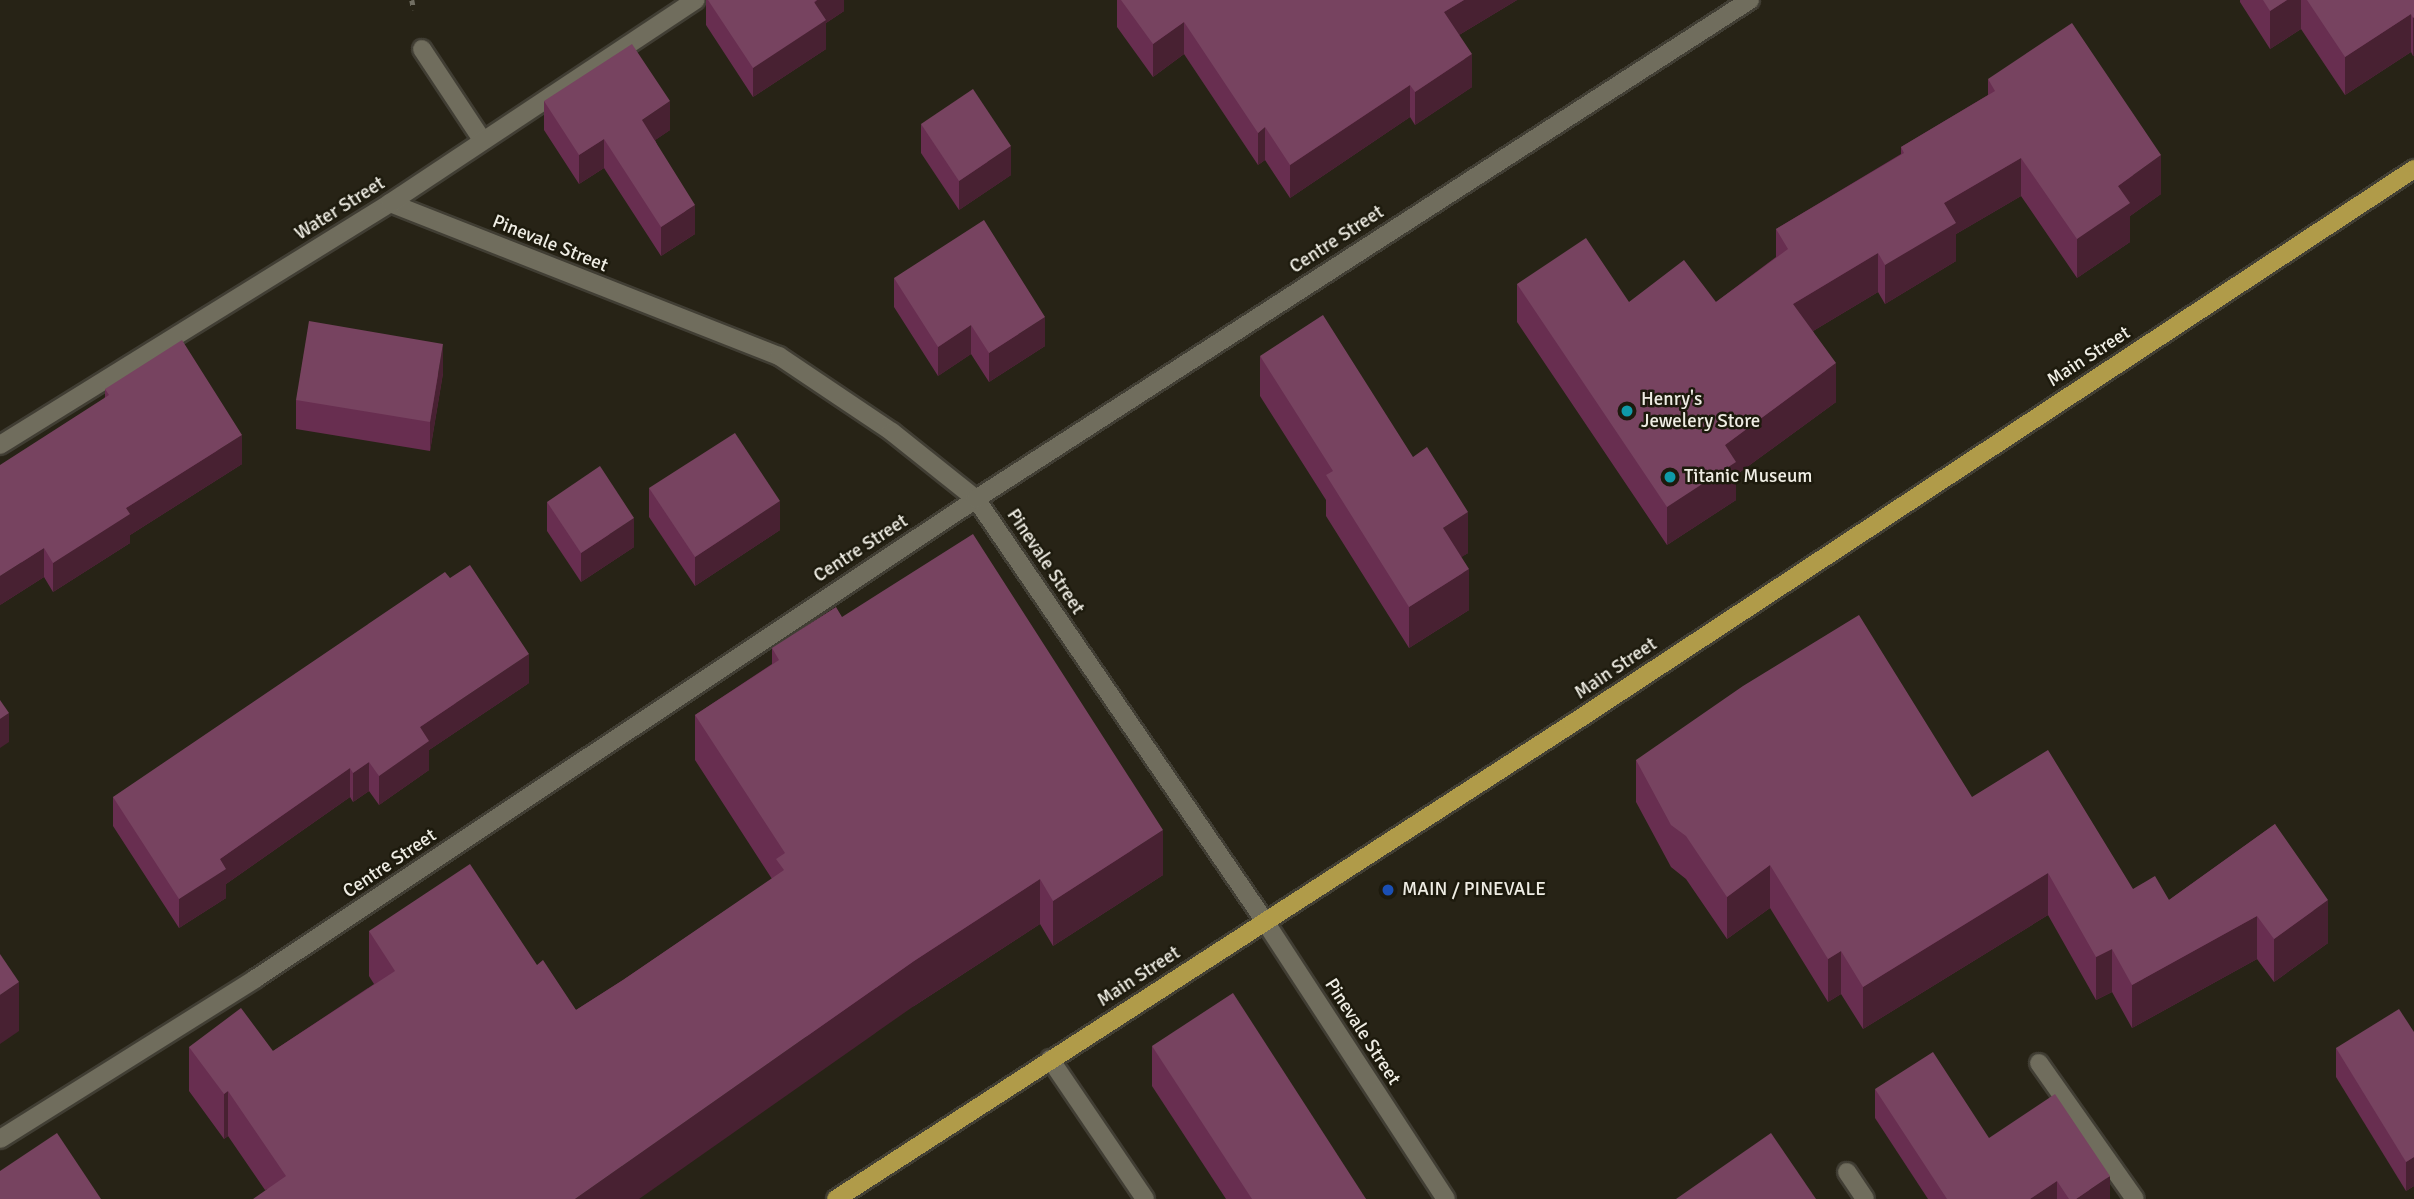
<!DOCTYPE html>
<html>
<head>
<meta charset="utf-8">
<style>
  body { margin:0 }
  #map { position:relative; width:2414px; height:1199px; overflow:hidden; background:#272316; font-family:Signika,sans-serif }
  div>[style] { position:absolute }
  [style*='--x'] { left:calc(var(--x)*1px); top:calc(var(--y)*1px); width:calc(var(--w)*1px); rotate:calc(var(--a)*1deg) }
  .path>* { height:4.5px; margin-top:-2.25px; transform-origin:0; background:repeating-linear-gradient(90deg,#716e62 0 5px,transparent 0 10px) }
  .roads { filter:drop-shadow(2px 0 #413e34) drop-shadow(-2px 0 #413e34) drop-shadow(0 2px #413e34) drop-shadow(0 -2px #413e34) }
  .minor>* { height:18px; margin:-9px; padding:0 9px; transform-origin:9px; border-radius:9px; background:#706d5d }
  .major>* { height:18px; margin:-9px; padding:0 9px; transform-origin:9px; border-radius:9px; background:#b09b49 }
  .wall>* { inset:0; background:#682e50 }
  .shaded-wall>* { inset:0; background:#482132 }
  .building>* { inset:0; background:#774360 }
  .dots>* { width:19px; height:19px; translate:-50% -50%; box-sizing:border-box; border:4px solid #1d1a0d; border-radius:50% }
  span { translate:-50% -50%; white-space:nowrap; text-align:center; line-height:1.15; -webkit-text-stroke:5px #1d1a0d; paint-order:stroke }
  .street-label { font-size:19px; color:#efede4 }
  .poi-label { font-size:19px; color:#efede4 }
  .left { translate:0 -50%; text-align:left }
</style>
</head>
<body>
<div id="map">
  <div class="path">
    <i style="--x:412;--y:0;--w:10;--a:79"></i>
  </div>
  <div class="roads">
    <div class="minor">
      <i style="--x:422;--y:49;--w:110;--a:56.5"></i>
      <i style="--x:390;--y:203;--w:418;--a:21.5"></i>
      <i style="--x:779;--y:356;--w:136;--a:33.9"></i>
      <i style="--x:892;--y:432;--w:107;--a:38.6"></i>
      <i style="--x:976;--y:499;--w:510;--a:55.62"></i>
      <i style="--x:1264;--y:920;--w:333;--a:56.9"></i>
      <i style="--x:0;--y:445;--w:459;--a:-31.8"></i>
      <i style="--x:390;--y:203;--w:367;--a:-33.6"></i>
      <i style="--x:1050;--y:1059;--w:169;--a:55.8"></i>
      <i style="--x:2039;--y:1063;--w:166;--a:54.8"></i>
      <i style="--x:0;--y:1139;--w:301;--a:-32.1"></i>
      <i style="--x:255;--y:979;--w:866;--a:-33.65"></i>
      <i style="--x:976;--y:499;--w:921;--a:-32.81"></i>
      <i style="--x:1847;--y:1172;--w:32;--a:56"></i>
    </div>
    <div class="major">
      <i style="--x:836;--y:1199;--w:877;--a:-32.86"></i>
      <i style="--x:1573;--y:723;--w:1007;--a:-33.37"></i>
    </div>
  </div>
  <div class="wall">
    <i style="clip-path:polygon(706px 0,844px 0,844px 11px,826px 23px,826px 49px,753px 97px,706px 25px)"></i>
    <i style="clip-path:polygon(1117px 0,1517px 0,1459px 35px,1472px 87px,1415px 125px,1410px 117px,1290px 198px,1265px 160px,1258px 165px,1184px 54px,1153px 77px,1117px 27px)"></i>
    <i style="clip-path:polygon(2240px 0,2414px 0,2414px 55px,2413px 56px,2411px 52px,2345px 95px,2301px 29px,2270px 49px,2240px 2px)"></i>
    <i style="clip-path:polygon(1988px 79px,2161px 194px,2130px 216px,2130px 242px,2077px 278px,2021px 196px,1956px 234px,1956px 261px,1885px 304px,1878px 292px,1813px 331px,1836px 402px,1736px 475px,1736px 500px,1667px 545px,1517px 322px,1517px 284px,1629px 302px,1716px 302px,1776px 257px,1776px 229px,1901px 154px,1901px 147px,1988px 95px)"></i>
    <i style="clip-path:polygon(544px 101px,670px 130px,655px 140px,695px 234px,661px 256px,604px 168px,579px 184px,544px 130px)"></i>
    <i style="clip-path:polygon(921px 124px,1011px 175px,959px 210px,921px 153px)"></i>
    <i style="clip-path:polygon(894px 278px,1045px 346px,989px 382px,971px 354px,938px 376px,894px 307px)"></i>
    <i style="clip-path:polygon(1260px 356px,1468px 553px,1461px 557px,1469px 610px,1409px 648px,1326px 516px,1326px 500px,1260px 396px)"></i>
    <i style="clip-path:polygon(443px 373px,430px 451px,296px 429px,296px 400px)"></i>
    <i style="clip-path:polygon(105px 389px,242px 464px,130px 535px,130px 543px,53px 592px,44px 577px,0 605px,105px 397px)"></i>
    <i style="clip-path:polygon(649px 488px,780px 530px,695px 586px,649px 517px)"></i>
    <i style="clip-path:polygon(547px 502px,634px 547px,581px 582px,547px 531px)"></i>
    <i style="clip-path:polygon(842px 617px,1163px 875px,1053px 946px,1040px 924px,914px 1006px,265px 1190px,228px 1136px,224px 1139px,189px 1091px,189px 1047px,273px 1051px,374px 984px,369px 976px,369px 931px,537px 965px,576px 1010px,623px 980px,772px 879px,695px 760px,695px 715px,772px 664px,772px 648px)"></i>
    <i style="clip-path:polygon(529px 683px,429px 750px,429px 770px,379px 805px,369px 791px,353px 802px,350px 797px,226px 884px,226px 898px,179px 928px,113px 826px,113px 797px)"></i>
    <i style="clip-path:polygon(1636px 760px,1972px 797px,2133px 889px,2169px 900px,2275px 824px,2328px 943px,2274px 982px,2257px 959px,2132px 1028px,2112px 992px,2096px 1000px,2048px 915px,1863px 1029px,1841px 994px,1828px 1002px,1770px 908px,1727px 939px,1686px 879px,1671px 867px,1636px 802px)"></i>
    <i style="clip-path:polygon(2414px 1032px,2414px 1186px,2406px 1191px,2336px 1077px,2336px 1048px)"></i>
    <i style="clip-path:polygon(1152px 1046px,1366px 1199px,1226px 1199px,1152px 1086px)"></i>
    <i style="clip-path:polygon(1875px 1089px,2110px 1199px,1928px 1199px,1875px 1118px)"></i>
  </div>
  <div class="shaded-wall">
    <i style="clip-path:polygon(817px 0,844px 0,844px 11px,826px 23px,826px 49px,753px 97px,753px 68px)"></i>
    <i style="clip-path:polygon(1464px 0,1517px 0,1444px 44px,1444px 12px)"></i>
    <i style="clip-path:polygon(2287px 0,2301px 0,2301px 29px,2270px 49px,2270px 11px)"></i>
    <i style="clip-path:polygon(2411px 14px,2411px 52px,2345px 95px,2345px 57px)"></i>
    <i style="clip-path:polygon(2414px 17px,2414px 55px,2413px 56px,2413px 18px)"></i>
    <i style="clip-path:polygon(1184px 22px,1184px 54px,1153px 77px,1153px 44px)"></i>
    <i style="clip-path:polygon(1472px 54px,1472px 87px,1415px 125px,1415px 92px)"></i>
    <i style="clip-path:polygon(1410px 85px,1410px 117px,1290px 198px,1290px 165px)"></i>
    <i style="clip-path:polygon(670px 101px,670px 130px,642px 149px,642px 120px)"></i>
    <i style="clip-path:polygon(1265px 127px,1265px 160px,1258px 165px,1258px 133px)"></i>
    <i style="clip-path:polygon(604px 139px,604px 168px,579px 184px,579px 155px)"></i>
    <i style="clip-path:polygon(1011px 146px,1011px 175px,959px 210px,959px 181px)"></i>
    <i style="clip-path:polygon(2161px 155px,2161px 194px,2130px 216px,2130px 242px,2077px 278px,2077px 239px,2118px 186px)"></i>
    <i style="clip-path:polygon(2021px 158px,2021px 196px,1956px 234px,1956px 261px,1885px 304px,1885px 265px,1944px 203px)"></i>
    <i style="clip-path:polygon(695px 205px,695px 234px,661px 256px,661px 227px)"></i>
    <i style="clip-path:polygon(1878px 253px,1878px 292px,1793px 343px,1793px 304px)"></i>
    <i style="clip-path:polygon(1045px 317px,1045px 346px,989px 382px,989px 353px)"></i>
    <i style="clip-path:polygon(971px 325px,971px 354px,938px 376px,938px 347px)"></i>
    <i style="clip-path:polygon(443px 344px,443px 373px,430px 451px,430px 422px)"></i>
    <i style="clip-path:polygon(1836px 363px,1836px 402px,1736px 475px,1736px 500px,1667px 545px,1667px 507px,1725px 445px)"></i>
    <i style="clip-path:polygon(242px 435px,242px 464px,130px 535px,130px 543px,53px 592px,53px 563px,126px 508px)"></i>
    <i style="clip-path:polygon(780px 501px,780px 530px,695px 586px,695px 557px)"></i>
    <i style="clip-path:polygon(1468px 512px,1468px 553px,1443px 569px,1443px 528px)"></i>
    <i style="clip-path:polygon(634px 518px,634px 547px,581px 582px,581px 553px)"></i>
    <i style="clip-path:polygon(44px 548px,44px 577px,0 605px,0 576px)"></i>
    <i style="clip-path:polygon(1469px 569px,1469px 610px,1409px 648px,1409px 607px)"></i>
    <i style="clip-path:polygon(529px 654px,529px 683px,429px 750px,429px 770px,379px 805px,379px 776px,420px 727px)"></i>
    <i style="clip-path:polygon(9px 713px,9px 742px,0 748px,0 719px)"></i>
    <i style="clip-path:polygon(369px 762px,369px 791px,353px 802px,353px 773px)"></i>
    <i style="clip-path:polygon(350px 768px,350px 797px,226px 884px,226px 898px,179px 928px,179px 899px,220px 859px)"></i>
    <i style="clip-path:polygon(1163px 830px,1163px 875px,1053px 946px,1053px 901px)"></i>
    <i style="clip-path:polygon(1770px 865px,1770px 908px,1727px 939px,1727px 897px)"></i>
    <i style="clip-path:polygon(2048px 873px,2048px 915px,1863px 1029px,1863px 987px)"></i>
    <i style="clip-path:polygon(1040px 879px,1040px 924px,914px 1006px,639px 1199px,575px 1199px,914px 961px)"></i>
    <i style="clip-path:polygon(2328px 900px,2328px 943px,2274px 982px,2274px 939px)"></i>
    <i style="clip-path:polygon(2257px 916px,2257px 959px,2132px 1028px,2132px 985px)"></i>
    <i style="clip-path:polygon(2112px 949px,2112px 992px,2096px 1000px,2096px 957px)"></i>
    <i style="clip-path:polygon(1841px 951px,1841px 994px,1828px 1002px,1828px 959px)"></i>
    <i style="clip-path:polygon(19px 982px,19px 1031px,0 1044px,0 995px)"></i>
    <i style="clip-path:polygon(228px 1091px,228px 1136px,224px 1139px,224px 1094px)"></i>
    <i style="clip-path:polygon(2414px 1157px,2414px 1186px,2406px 1191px,2406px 1162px)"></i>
    <i style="clip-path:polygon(2110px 1176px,2110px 1199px,2076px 1199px)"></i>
    <i style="clip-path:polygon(2057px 1181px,2057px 1199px,2030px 1199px)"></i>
  </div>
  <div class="building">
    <i style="clip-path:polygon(708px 0,817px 0,814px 2px,826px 20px,753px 68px)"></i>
    <i style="clip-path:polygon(1121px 0,1464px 0,1444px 12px,1472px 54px,1415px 92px,1410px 85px,1290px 165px,1265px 127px,1258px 133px,1184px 22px,1153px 44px)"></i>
    <i style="clip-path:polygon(2263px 0,2287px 0,2270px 11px)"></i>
    <i style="clip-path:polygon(2307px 0,2414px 0,2414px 17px,2413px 18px,2411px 14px,2345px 57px)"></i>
    <i style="clip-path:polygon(2072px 23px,2161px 155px,2118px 186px,2130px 203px,2077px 239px,2021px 158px,1944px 203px,1956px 223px,1885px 265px,1878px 253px,1793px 304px,1836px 363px,1725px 445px,1736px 462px,1667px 507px,1517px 284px,1586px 238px,1629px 302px,1684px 260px,1716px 302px,1788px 249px,1776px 229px,1904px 153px,1901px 147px,1995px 91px,1988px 79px)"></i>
    <i style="clip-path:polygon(632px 44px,670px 101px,642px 120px,695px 205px,661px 227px,604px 139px,579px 155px,544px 101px)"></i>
    <i style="clip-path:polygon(973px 89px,1011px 146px,959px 181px,921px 124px)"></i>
    <i style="clip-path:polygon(984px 220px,1045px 317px,989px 353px,971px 325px,938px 347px,894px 278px)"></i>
    <i style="clip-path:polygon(1323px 315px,1413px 457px,1427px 447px,1468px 512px,1443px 528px,1469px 569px,1409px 607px,1326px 475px,1333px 471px,1260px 356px)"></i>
    <i style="clip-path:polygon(309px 321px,443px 344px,430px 422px,296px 400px)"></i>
    <i style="clip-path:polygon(182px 340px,242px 435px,126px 508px,130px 514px,53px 563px,44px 548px,0 576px,0 465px,109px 395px,105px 389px)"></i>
    <i style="clip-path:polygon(735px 433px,780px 501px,695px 557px,649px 488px)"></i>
    <i style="clip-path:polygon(600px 466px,634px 518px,581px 553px,547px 502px)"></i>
    <i style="clip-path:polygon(973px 534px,1163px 830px,1053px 901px,1040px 879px,914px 961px,575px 1199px,253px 1199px,286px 1176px,228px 1091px,224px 1094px,189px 1047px,241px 1008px,273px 1051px,395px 971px,369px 931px,470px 864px,537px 965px,543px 960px,576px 1010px,623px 980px,784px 870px,776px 859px,785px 853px,695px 715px,779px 660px,772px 648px,836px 607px,842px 617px)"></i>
    <i style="clip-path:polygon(470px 565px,529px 654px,420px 727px,429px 741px,379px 776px,369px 762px,353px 773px,350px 768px,220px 859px,226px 869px,179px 899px,113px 797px,445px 572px,450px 578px)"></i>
    <i style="clip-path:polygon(1859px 615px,1972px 797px,2048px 750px,2133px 889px,2155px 876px,2169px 900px,2275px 824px,2328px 900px,2274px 939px,2257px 916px,2132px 985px,2112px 949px,2096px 957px,2048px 873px,1863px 987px,1841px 951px,1828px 959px,1770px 865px,1727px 897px,1686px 836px,1671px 825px,1636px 760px,1743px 686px)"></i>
    <i style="clip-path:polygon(0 700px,9px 713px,0 719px)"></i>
    <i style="clip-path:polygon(0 954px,19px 982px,0 995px)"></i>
    <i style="clip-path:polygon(1233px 993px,1366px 1199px,1252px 1199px,1152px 1046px)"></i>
    <i style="clip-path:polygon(2399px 1009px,2414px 1032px,2414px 1157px,2406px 1162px,2336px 1048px)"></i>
    <i style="clip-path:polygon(1933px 1052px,1989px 1138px,2055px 1094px,2110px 1176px,2076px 1199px,2069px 1199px,2057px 1181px,2030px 1199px,1947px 1199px,1875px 1089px)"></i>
    <i style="clip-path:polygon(57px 1133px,101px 1199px,0 1199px,0 1171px)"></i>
    <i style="clip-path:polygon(1771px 1133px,1816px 1199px,1676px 1199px)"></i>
  </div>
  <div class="dots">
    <i style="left:1627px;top:411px;background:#0f9aa8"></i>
    <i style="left:1670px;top:477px;background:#0f9aa8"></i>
    <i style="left:1388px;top:890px;background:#1a4fb4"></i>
  </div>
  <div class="street-label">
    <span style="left:340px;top:209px;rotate:-32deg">Water Street</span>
    <span style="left:1337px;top:240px;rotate:-33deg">Centre Street</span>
    <span style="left:550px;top:244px;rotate:22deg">Pinevale Street</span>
    <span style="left:2089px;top:357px;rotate:-33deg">Main Street</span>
    <span style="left:861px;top:549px;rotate:-33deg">Centre Street</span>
    <span style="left:1045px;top:562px;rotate:56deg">Pinevale Street</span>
    <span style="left:1616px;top:669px;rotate:-34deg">Main Street</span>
    <span style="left:390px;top:864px;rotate:-34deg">Centre Street</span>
    <span style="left:1139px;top:977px;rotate:-33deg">Main Street</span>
    <span style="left:1362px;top:1032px;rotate:57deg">Pinevale Street</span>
  </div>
  <div class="poi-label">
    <span class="left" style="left:1641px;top:411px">Henry's<br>Jewelery Store</span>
    <span class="left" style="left:1684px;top:477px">Titanic Museum</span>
    <span class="left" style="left:1402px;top:890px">MAIN / PINEVALE</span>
  </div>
</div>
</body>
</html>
